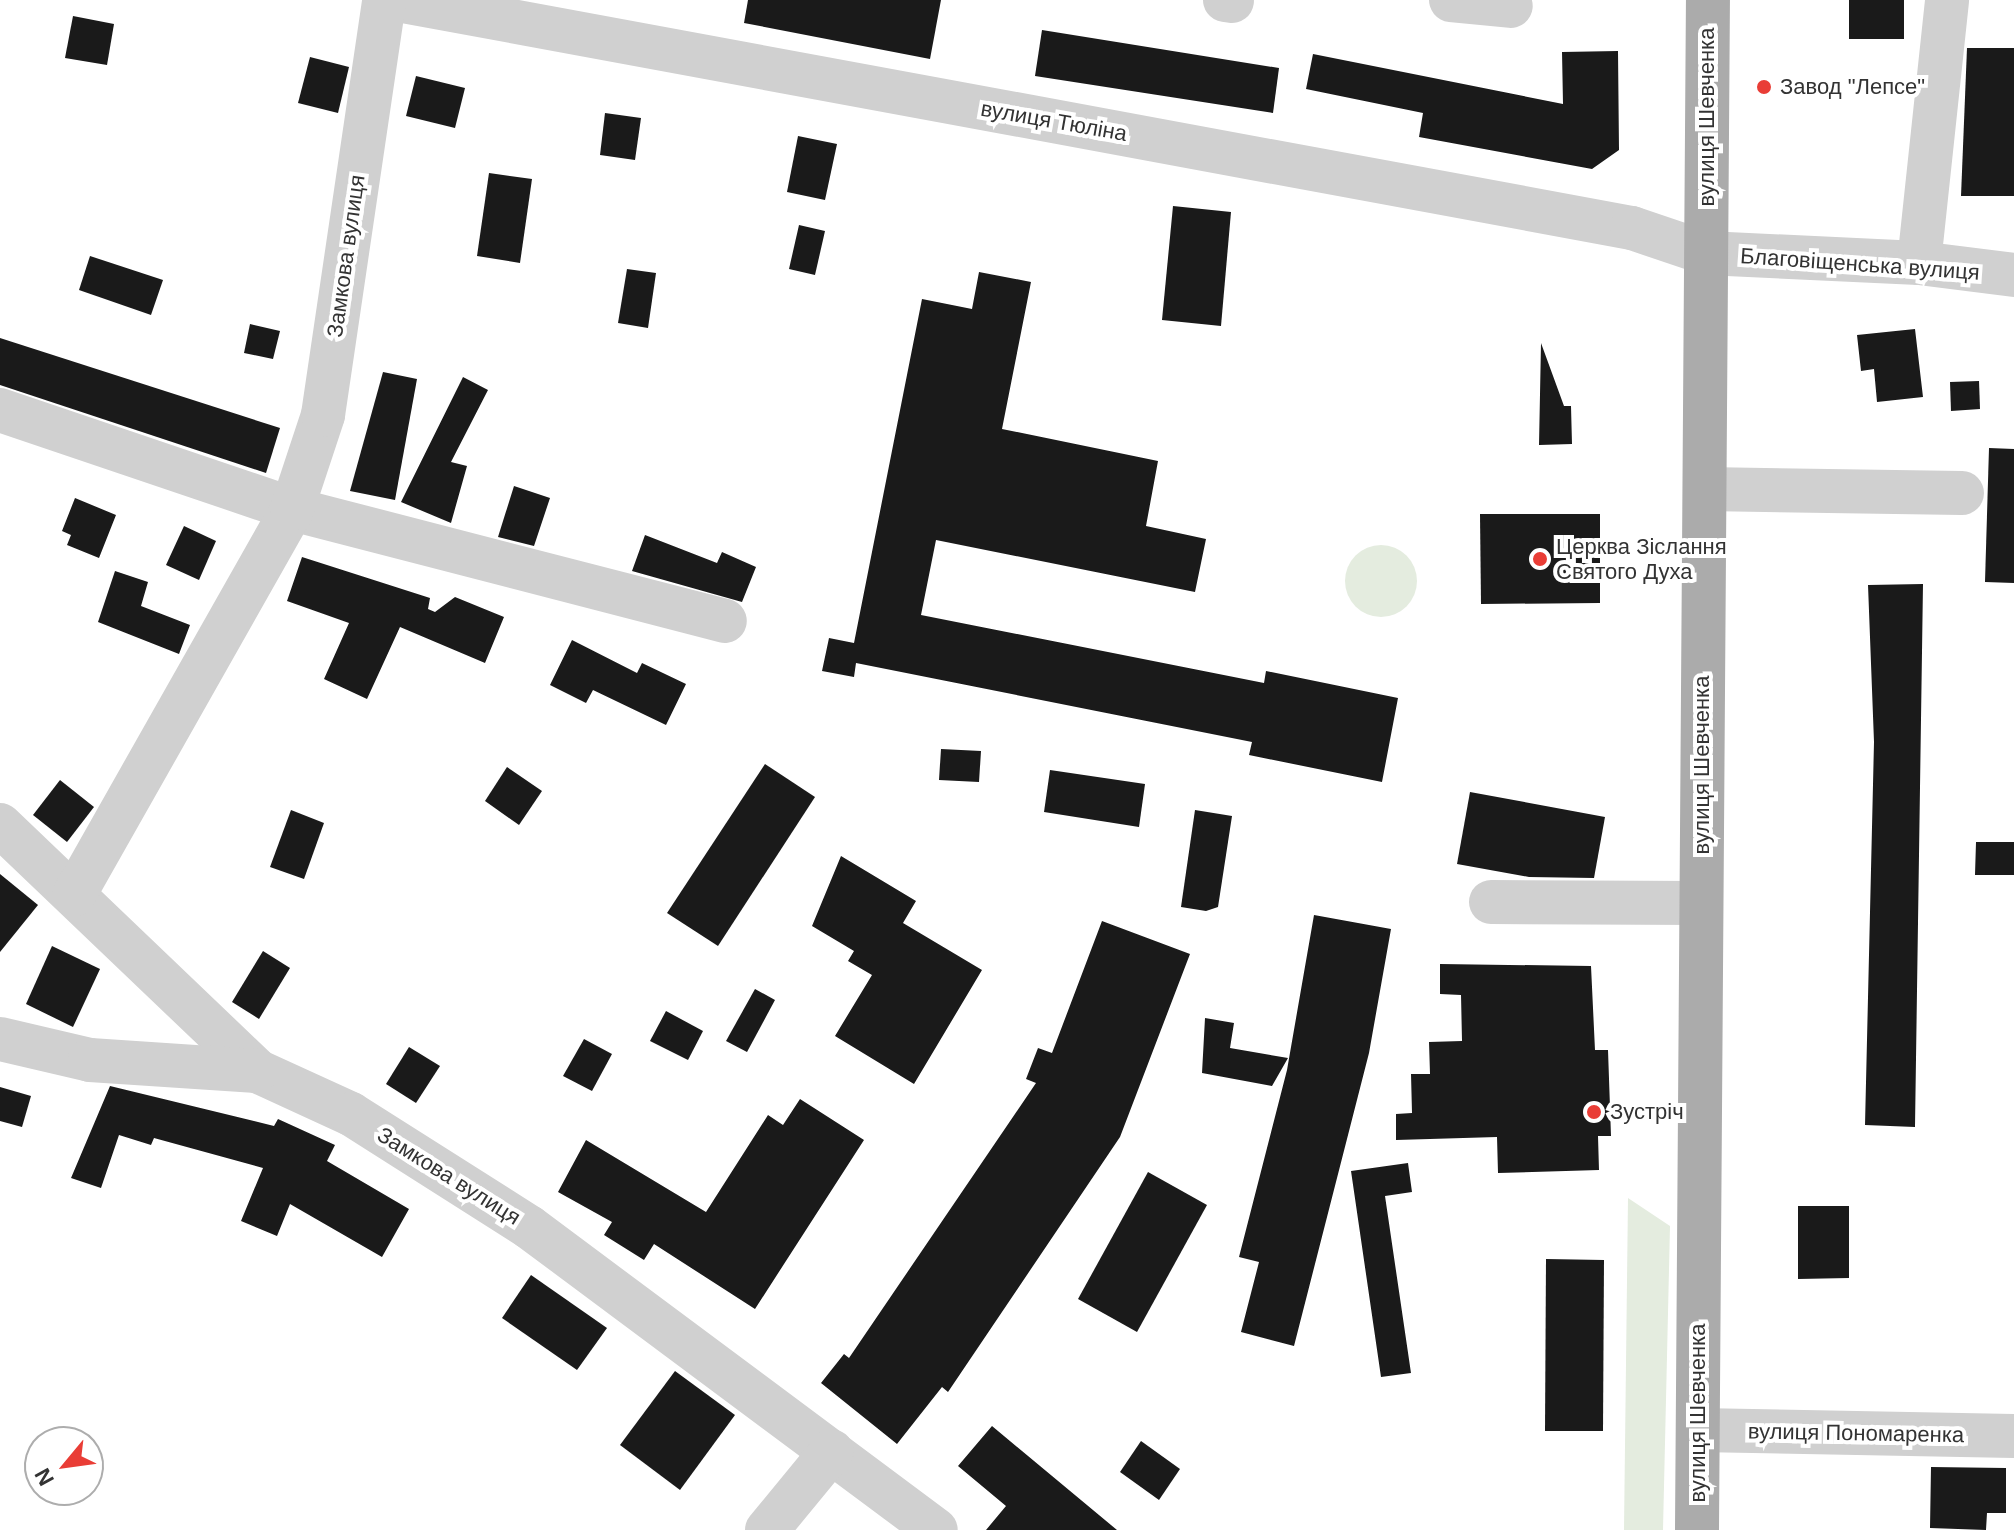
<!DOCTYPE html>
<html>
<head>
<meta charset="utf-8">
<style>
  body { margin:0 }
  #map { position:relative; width:2014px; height:1530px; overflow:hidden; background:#fff; font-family:Arial,sans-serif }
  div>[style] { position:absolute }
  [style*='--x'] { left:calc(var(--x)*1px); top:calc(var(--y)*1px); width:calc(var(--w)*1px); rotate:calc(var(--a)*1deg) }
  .green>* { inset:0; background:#e4ecdf }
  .round { border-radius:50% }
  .building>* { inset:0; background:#1a1a1a }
  .minor>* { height:44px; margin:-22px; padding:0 22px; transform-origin:22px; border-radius:22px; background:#d0d0d0 }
  .major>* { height:44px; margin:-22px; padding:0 22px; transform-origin:22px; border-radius:22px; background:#ababab }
  .dots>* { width:22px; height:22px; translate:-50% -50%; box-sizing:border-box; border:4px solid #fff; border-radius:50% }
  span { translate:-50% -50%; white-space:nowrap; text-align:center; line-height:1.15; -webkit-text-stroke:8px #fff; paint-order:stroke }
  .poi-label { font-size:22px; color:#333 }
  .left { translate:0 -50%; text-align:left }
  .street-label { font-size:22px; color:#333 }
  .north { position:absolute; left:24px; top:1426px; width:80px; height:80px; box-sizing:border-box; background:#fff; border:2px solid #adadad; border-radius:50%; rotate:241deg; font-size:22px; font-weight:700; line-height:32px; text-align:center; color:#333 }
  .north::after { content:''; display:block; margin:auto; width:28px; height:36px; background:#e93d36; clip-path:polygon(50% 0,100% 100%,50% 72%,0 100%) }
</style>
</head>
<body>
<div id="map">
  <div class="green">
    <i class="round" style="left:1345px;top:545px;width:72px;height:72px"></i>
    <i style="clip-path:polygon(1628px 1198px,1670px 1226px,1663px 1530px,1624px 1530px)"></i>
  </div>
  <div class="building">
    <i style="clip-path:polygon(748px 0,941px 0,930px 59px,744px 23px)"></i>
    <i style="clip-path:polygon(1849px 0,1904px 0,1904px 39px,1849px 39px)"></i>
    <i style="clip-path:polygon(73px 16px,114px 24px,107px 65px,65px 58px)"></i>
    <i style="clip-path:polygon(1042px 30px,1279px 68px,1273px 113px,1035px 76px)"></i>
    <i style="clip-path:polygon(1967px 48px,2014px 48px,2014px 196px,1961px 196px)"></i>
    <i style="clip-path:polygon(1618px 51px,1619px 150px,1592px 169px,1419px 137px,1423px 113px,1306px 89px,1313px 54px,1563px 104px,1562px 52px)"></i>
    <i style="clip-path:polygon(310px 57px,349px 67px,338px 113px,298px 103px)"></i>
    <i style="clip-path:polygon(416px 76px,465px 88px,455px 128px,406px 116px)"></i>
    <i style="clip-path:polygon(605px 113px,641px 118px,635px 160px,600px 155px)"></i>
    <i style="clip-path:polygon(798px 136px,837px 144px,825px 200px,787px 192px)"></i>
    <i style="clip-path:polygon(489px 173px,532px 179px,520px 263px,477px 256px)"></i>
    <i style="clip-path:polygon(1173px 206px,1231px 212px,1221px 326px,1162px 320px)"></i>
    <i style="clip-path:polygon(799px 225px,825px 231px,815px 275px,789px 269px)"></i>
    <i style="clip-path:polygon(90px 256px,163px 280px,151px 315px,79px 290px)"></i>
    <i style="clip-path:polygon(627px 269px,656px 273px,648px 328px,618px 323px)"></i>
    <i style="clip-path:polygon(979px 272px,1031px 282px,1002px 429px,1158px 461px,1146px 526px,1206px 539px,1195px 592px,936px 540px,921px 615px,1264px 683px,1266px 671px,1398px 698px,1382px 782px,1249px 755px,1252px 742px,856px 663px,854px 677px,822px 671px,829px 638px,854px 643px,922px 299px,972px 309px)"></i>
    <i style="clip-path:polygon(250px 324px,280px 331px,273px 359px,244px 353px)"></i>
    <i style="clip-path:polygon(1915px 329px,1923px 397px,1877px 402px,1874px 369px,1861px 371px,1857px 335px)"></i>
    <i style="clip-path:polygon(0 338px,280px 428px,266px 473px,0 385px)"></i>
    <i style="clip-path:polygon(1541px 343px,1564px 406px,1571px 406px,1572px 444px,1539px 445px)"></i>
    <i style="clip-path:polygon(383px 372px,417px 379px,395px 500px,350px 491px)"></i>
    <i style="clip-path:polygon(463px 377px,488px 390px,451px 462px,467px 466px,451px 523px,401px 502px)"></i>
    <i style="clip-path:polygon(1979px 381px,1980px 409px,1951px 411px,1950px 382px)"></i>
    <i style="clip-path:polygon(1989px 448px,2014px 449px,2014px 583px,1985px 582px)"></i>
    <i style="clip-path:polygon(514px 486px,550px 498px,534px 546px,498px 537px)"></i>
    <i style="clip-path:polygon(75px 498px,116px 515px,99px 558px,67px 545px,71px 535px,62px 531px)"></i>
    <i style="clip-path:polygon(1480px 514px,1600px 514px,1600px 603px,1481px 604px)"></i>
    <i style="clip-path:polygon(184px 526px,216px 541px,199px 580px,166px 565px)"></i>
    <i style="clip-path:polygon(645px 535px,717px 563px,722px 552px,756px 567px,742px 602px,632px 571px)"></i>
    <i style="clip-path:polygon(302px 557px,430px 598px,428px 609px,435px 612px,455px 597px,504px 617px,485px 663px,400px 627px,367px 699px,324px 679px,349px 623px,287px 601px)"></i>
    <i style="clip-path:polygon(115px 571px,148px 582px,141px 606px,190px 625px,179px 654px,98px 622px)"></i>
    <i style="clip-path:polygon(1923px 584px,1915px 1127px,1865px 1125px,1874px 742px,1868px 585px)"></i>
    <i style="clip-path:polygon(572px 640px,637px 673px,642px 663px,686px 684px,666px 725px,593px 690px,586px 703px,550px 685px)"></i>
    <i style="clip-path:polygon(941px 749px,981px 751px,979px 782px,939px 780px)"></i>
    <i style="clip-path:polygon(765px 764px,815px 797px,718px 946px,667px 913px)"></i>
    <i style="clip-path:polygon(507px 767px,542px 791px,519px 825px,485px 801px)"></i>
    <i style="clip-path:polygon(1050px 770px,1145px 784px,1139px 827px,1044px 812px)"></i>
    <i style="clip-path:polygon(60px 780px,94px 807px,67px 842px,33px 815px)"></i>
    <i style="clip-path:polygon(1470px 792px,1605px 817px,1594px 878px,1529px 877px,1457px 864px)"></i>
    <i style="clip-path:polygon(291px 810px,324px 823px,304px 879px,270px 867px)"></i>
    <i style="clip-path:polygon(1195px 810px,1232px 816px,1218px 907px,1206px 911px,1181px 907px)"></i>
    <i style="clip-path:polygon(1976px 842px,2014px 842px,2014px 875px,1975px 875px)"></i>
    <i style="clip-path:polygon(841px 856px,916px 901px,903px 923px,982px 970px,914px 1084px,835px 1036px,872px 975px,848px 961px,854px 951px,812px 926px)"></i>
    <i style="clip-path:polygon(0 874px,38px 905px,0 952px)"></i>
    <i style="clip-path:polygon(1314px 915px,1391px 929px,1369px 1053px,1294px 1346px,1241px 1332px,1259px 1262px,1239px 1257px,1287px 1070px)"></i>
    <i style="clip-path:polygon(1102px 921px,1190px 954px,1120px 1137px,948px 1392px,942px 1387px,897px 1444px,821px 1383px,844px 1354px,849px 1358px,1036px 1083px,1026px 1079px,1038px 1048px,1052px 1053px)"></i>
    <i style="clip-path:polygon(52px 946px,100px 969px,73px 1027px,26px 1004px)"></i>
    <i style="clip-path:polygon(263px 951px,290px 968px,259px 1019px,232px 1002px)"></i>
    <i style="clip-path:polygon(1440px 964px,1591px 966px,1595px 1050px,1608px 1050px,1611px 1136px,1598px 1136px,1599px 1170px,1498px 1173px,1497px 1137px,1396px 1140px,1396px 1114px,1412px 1113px,1411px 1074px,1430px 1074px,1429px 1042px,1462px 1041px,1461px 995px,1440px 994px)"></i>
    <i style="clip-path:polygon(755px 989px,775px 1000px,747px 1052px,726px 1041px)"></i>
    <i style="clip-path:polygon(666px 1011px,703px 1031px,688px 1060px,650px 1041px)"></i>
    <i style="clip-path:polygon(1205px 1018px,1234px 1023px,1230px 1048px,1288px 1058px,1272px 1086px,1202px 1073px)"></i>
    <i style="clip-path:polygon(584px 1039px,612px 1054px,592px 1091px,563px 1076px)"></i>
    <i style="clip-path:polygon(409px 1047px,440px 1066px,416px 1103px,386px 1084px)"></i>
    <i style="clip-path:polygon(110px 1086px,274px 1126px,278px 1119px,335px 1145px,327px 1161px,409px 1209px,382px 1257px,290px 1204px,277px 1236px,241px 1221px,263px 1168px,154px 1138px,151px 1145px,119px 1135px,101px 1188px,71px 1178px)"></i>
    <i style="clip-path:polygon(0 1087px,31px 1096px,22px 1127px,0 1121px)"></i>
    <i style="clip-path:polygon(800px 1099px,864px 1140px,755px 1309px,654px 1244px,644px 1260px,604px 1235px,612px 1222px,558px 1192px,586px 1140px,706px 1212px,768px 1115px,783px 1125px)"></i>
    <i style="clip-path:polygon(1408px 1163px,1412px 1192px,1385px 1196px,1411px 1373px,1381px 1377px,1351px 1171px)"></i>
    <i style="clip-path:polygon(1148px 1172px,1207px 1205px,1137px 1332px,1078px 1299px)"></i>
    <i style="clip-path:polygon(1798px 1206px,1849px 1206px,1849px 1278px,1798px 1279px)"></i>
    <i style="clip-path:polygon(1546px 1259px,1604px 1260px,1603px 1431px,1545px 1431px)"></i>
    <i style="clip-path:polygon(531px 1275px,607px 1328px,577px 1370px,502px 1318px)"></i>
    <i style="clip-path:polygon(675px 1371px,735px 1415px,680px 1490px,620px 1445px)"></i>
    <i style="clip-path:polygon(992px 1426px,1117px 1530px,986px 1530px,1006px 1506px,958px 1466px)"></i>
    <i style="clip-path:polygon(1141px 1441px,1180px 1469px,1159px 1500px,1120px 1472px)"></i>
    <i style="clip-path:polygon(1931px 1467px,2006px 1468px,2006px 1513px,1987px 1513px,1986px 1530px,1930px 1528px)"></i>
  </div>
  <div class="minor">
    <i style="--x:398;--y:0;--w:1255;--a:10.47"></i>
    <i style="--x:1632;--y:228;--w:78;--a:18.7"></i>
    <i style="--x:1706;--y:253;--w:213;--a:2.7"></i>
    <i style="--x:1919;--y:263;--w:96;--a:7.2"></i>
    <i style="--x:1225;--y:0;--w:7;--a:8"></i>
    <i style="--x:1451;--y:0;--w:60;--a:5.7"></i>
    <i style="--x:1919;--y:263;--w:264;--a:-83.9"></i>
    <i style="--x:0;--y:410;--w:308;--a:18.7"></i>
    <i style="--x:292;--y:509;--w:447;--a:14.5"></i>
    <i style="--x:1705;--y:489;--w:257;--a:0.9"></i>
    <i style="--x:0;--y:825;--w:356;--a:43.7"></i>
    <i style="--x:257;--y:1071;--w:103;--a:24.6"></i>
    <i style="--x:351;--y:1114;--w:211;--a:32.4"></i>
    <i style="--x:529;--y:1227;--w:507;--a:36.67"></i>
    <i style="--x:74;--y:895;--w:443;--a:-60.5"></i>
    <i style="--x:292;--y:509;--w:99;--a:-71.7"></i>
    <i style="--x:323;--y:415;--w:419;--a:-81.6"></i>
    <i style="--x:1491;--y:902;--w:210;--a:0.3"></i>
    <i style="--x:0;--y:1039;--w:92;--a:13.1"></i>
    <i style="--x:90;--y:1060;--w:167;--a:3.8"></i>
    <i style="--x:1698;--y:1430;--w:316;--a:1.1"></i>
    <i style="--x:767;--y:1530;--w:102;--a:-50.6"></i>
  </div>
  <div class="major">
    <i style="--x:1697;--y:1530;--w:1530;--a:-89.59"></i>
  </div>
  <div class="dots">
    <i style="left:1764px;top:87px;background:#e93d36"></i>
    <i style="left:1540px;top:559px;background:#e93d36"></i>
    <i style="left:1594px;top:1112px;background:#e93d36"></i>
  </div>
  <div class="poi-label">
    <span class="left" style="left:1780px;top:87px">Завод "Лепсе"</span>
    <span class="left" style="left:1556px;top:559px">Церква Зіслання<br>Святого Духа</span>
    <span class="left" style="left:1610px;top:1112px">Зустріч</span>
  </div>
  <div class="street-label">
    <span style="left:1707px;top:117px;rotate:-90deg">вулиця Шевченка</span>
    <span style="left:1054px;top:121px;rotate:10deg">вулиця Тюліна</span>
    <span style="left:346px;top:256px;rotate:-82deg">Замкова вулиця</span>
    <span style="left:1860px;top:264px;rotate:4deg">Благовіщенська вулиця</span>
    <span style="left:1702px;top:765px;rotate:-90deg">вулиця Шевченка</span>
    <span style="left:449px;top:1176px;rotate:32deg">Замкова вулиця</span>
    <span style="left:1698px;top:1413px;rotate:-90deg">вулиця Шевченка</span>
    <span style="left:1856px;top:1433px;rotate:1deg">вулиця Пономаренка</span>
  </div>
  <div class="north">N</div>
</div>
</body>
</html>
